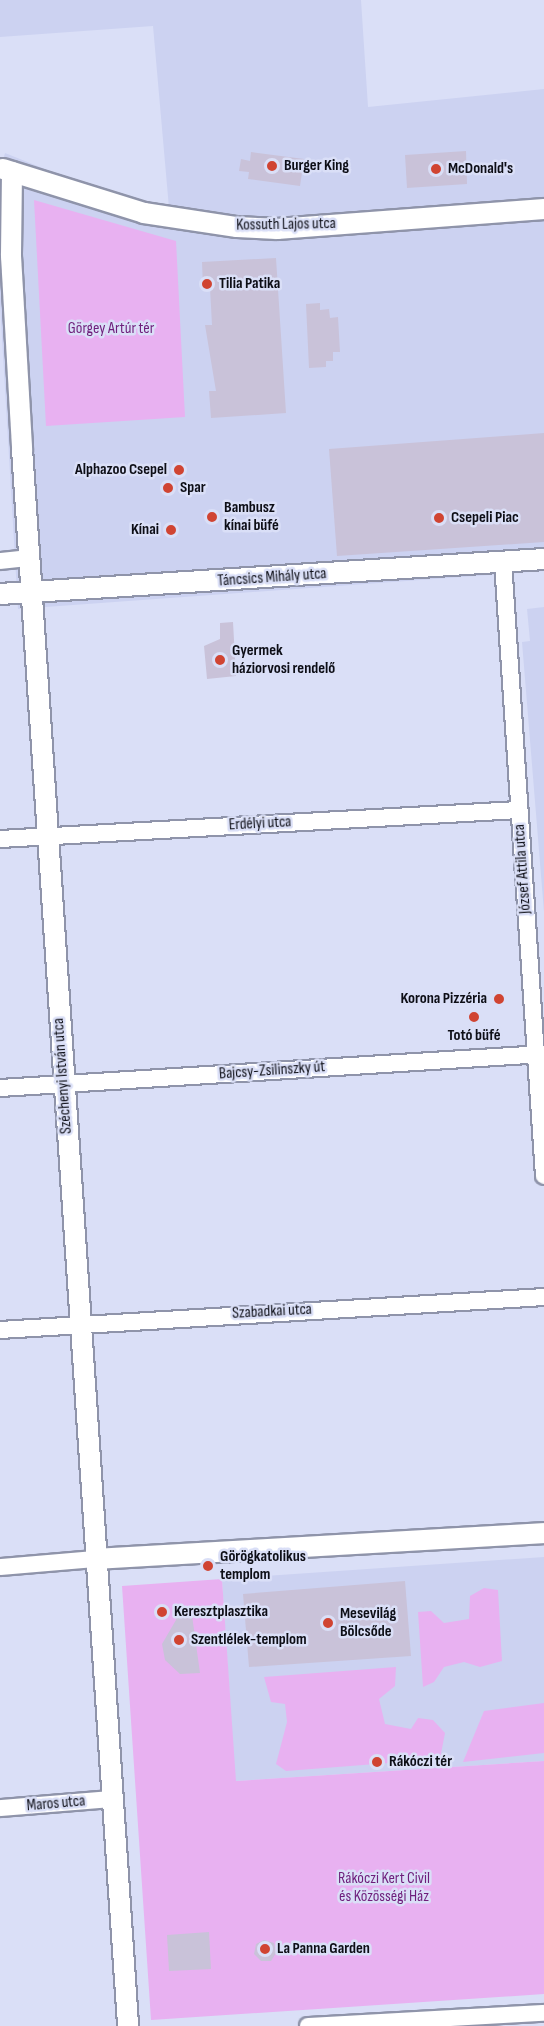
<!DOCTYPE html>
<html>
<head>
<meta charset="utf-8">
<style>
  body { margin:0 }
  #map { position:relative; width:544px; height:2026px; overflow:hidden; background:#dadff7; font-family:"Sofia Sans Condensed",sans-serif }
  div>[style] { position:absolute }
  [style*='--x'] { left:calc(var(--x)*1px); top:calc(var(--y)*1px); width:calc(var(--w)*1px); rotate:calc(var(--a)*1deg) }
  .built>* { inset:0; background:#ccd2f1 }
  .green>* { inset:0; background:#e8b1f1 }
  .building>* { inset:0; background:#c9c2d9 }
  .roads { filter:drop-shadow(2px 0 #8f94aa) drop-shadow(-2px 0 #8f94aa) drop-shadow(0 2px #8f94aa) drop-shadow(0 -2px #8f94aa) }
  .minor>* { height:16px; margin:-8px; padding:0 8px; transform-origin:8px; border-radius:8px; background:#fff }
  .tertiary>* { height:20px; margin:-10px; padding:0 10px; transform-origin:10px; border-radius:10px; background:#fff }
  .dots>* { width:16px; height:16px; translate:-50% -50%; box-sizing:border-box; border:3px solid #dadff7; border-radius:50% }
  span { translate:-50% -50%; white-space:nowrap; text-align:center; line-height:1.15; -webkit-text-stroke:5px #dadff7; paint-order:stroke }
  .poi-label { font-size:16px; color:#0d0e16; font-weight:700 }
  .left { translate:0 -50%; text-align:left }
  .right { translate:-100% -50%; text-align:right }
  .street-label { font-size:16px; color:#0d0e16 }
  .park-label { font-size:16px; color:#6e1e7b }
</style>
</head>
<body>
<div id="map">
  <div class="built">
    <i style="clip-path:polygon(0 0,361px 0,368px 107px,544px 89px,544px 571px,18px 609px,0 304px,0 172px,5px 153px,132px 204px,169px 208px,153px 26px,0 37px)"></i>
    <i style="clip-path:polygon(544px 607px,544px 912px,522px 642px,530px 641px,527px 609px)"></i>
    <i style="clip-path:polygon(544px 1557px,544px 1761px,235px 1781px,222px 1579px)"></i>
  </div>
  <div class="green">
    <i style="clip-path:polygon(34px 200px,176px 241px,185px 417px,46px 426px)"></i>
    <i style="clip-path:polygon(222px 1579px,236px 1781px,544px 1761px,544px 1994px,151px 2020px,122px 1586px)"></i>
    <i style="clip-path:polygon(484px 1588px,498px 1590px,502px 1661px,480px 1667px,464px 1662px,444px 1667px,434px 1682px,423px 1687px,418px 1612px,431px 1611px,444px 1623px,469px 1619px,470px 1596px)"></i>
    <i style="clip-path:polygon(396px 1667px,395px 1686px,379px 1699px,385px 1724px,411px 1729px,418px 1718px,433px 1720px,445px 1733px,440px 1759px,286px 1771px,276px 1764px,287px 1722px,285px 1704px,271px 1702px,264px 1677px)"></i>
    <i style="clip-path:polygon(544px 1703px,544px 1753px,463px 1762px,484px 1711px)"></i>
  </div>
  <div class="building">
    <i style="clip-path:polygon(466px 151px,467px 184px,407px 188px,405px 155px)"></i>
    <i style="clip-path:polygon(251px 152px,304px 159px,300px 186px,248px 179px,249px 172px,239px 171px,241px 159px,250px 161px)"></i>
    <i style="clip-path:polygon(276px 258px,286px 413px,211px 418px,209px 391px,216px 391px,205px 325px,212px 325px,210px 288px,203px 288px,202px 262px)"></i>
    <i style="clip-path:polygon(320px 303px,320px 310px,329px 309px,330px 318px,338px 317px,340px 352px,333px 352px,333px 361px,326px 361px,326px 367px,309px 368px,306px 304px)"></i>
    <i style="clip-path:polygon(544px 433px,544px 542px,337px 556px,329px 449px)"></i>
    <i style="clip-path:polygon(233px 622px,236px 676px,207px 679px,204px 646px,220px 639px,220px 623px)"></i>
    <i style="clip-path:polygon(405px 1581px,411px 1656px,249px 1667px,243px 1594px)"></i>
    <i style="clip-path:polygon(191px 1608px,200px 1673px,180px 1674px,165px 1660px,162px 1644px,176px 1620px,175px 1609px)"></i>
    <i style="clip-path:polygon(209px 1932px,211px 1969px,169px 1971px,167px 1935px)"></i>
    <i style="clip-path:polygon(264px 1940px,274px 1943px,276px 1953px,271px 1961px,261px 1961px,254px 1954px,256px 1944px)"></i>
  </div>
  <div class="roads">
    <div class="minor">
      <i style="--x:0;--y:561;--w:29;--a:-6"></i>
      <i style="--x:503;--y:562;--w:615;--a:86.18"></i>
      <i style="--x:0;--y:839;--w:520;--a:-3.2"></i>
      <i style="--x:0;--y:1088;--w:545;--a:-3.58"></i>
      <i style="--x:0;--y:1330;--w:545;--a:-3.47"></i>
      <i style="--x:0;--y:1567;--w:96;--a:-4.8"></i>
      <i style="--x:0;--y:1808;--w:113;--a:-4.6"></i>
      <i style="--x:308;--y:2026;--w:236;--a:-3.2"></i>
    </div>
    <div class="tertiary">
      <i style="--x:3;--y:169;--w:148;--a:17.3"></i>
      <i style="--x:144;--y:213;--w:94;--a:8.6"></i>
      <i style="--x:237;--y:227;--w:40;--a:2.9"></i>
      <i style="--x:277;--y:229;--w:268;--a:-4.3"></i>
      <i style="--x:12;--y:172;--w:84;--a:90.7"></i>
      <i style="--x:11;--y:256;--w:193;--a:86.7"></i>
      <i style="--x:22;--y:449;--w:1581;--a:86.15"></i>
      <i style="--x:0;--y:594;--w:545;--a:-3.68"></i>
      <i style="--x:96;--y:1559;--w:449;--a:-3.3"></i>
    </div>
  </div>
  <div class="dots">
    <i style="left:272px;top:166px;background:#d04432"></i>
    <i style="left:436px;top:169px;background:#d04432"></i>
    <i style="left:207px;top:284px;background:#d04432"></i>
    <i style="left:179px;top:470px;background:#d04432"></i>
    <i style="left:168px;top:488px;background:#d04432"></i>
    <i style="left:212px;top:517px;background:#d04432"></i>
    <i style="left:439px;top:518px;background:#d04432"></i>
    <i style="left:171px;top:530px;background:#d04432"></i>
    <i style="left:220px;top:660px;background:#d04432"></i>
    <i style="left:499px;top:999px;background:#d04432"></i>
    <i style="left:474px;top:1017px;background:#d04432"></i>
    <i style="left:208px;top:1566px;background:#d04432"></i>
    <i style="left:162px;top:1612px;background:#d04432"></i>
    <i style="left:328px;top:1623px;background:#d04432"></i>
    <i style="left:179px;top:1640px;background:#d04432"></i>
    <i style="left:377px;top:1762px;background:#d04432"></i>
    <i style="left:265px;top:1949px;background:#d04432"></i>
  </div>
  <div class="poi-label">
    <span class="left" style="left:284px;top:166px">Burger King</span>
    <span class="left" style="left:448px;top:169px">McDonald's</span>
    <span class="left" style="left:219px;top:284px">Tilia Patika</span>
    <span class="right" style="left:167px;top:470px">Alphazoo Csepel</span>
    <span class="left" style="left:180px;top:488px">Spar</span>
    <span class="left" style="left:224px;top:517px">Bambusz<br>kínai büfé</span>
    <span class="left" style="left:451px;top:518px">Csepeli Piac</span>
    <span class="right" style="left:159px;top:530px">Kínai</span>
    <span class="left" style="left:232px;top:660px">Gyermek<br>háziorvosi rendelő</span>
    <span class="right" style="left:487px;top:999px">Korona Pizzéria</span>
    <span style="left:474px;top:1036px">Totó büfé</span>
    <span class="left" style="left:220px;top:1566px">Görögkatolikus<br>templom</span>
    <span class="left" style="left:174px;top:1612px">Keresztplasztika</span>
    <span class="left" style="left:340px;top:1623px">Mesevilág<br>Bölcsőde</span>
    <span class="left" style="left:191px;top:1640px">Szentlélek-templom</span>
    <span class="left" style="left:389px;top:1762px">Rákóczi tér</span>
    <span class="left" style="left:277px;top:1949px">La Panna Garden</span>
  </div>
  <div class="street-label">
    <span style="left:286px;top:225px;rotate:-1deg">Kossuth Lajos utca</span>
    <span style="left:272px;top:578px;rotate:-4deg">Táncsics Mihály utca</span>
    <span style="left:260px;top:824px;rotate:-3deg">Erdélyi utca</span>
    <span style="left:523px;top:869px;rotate:-94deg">József Attila utca</span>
    <span style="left:272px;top:1071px;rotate:-4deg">Bajcsy-Zsilinszky út</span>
    <span style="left:63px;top:1076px;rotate:-94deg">Széchenyi István utca</span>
    <span style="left:272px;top:1312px;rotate:-3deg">Szabadkai utca</span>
    <span style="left:56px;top:1804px;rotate:-5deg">Maros utca</span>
  </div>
  <div class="park-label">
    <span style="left:111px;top:329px">Görgey Artúr tér</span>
    <span style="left:384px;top:1888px">Rákóczi Kert Civil<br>és Közösségi Ház</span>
  </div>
</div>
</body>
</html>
